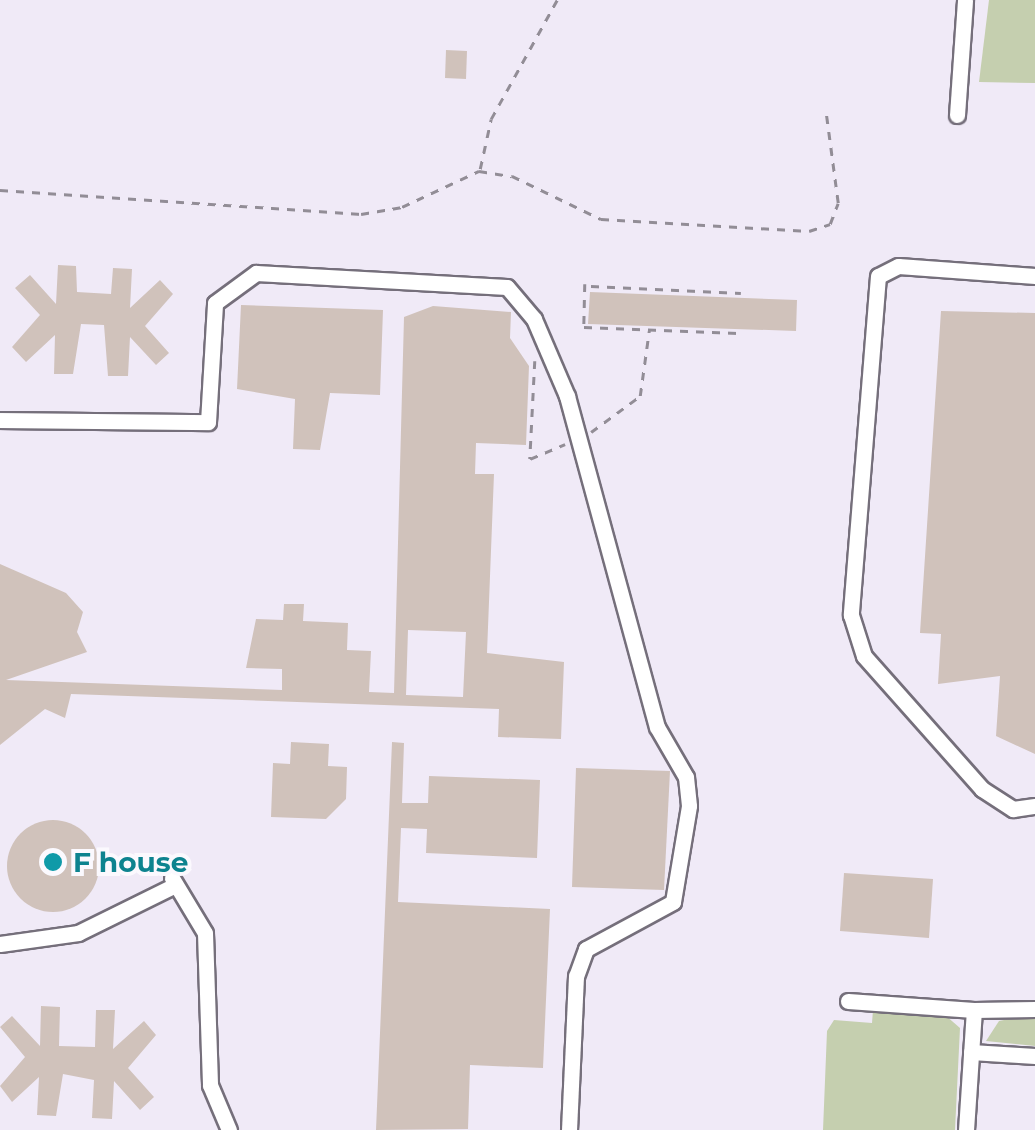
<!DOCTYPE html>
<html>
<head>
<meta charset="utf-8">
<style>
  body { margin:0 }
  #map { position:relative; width:1035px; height:1130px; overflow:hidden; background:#f0eaf7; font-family:Montserrat,sans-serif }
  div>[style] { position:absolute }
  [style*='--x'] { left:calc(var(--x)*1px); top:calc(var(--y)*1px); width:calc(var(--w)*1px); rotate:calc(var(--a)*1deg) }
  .green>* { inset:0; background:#c5cfaf }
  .building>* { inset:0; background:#d0c2bb }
  .round { border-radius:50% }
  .path>* { height:2.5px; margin-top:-1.25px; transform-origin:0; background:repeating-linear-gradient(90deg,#928d96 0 8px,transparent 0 16px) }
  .roads { filter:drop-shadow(2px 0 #756f7b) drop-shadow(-2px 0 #756f7b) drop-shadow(0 2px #756f7b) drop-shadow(0 -2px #756f7b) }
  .minor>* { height:15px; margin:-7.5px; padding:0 7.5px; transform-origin:7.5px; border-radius:7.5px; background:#fff }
  .dots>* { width:28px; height:28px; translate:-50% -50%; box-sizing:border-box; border:5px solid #fbf9fe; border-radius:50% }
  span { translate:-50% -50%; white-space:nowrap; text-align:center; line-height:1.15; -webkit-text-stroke:8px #fbf9fe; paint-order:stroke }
  .culture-label { font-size:28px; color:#0d838f; font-weight:700 }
  .left { translate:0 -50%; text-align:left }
</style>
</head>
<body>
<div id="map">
  <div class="green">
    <i style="clip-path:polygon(989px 0,1035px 0,1035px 83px,979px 82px)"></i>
    <i style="clip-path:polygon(873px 1010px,945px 1015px,960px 1028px,955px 1130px,823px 1130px,827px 1031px,834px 1020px,872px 1023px)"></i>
    <i style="clip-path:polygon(1035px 1014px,1035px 1046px,986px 1041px,999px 1021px)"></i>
  </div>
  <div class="building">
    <i style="clip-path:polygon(446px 50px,467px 51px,466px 79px,445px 78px)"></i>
    <i style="clip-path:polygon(58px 265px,76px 266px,77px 292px,111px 294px,113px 268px,132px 269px,130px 308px,160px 280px,173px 294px,145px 326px,169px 353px,156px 365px,130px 337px,128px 376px,108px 376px,104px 325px,81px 324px,73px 374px,54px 374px,55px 335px,26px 362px,12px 347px,40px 315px,15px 288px,30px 275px,56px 304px)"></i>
    <i style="clip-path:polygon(590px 292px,797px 300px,796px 331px,588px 324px)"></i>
    <i style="clip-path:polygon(241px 305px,383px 310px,380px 395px,330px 393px,320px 450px,293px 449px,295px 399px,237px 389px)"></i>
    <i style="clip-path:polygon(evenodd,433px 306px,511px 312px,510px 338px,529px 366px,526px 445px,476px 443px,475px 474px,494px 474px,487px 653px,564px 662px,561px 739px,498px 737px,499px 709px,71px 694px,65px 718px,45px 709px,0 745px,0 564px,66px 593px,83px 612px,77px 632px,87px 652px,6px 680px,282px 690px,282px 669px,246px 668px,256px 619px,283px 620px,284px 604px,304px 604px,303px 621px,348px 623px,347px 650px,371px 651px,369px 692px,394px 693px,404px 317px,433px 306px,408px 630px,466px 632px,463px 697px,406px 695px,408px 630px)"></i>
    <i style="clip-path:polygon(941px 311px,1035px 313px,1035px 754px,996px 736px,1000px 676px,938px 684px,941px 634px,920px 633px)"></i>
    <i style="clip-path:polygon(291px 742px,329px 744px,328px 766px,347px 767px,346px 799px,326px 819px,271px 817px,273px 763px,290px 764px)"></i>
    <i style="clip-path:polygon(392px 742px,404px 743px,402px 803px,428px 803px,429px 776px,540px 780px,537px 858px,426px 853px,427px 829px,401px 828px,398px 902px,550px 909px,543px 1068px,470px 1065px,468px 1129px,376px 1130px)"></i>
    <i style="clip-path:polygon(576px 768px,670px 771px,664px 890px,572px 887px)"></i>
    <i class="round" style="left:7px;top:820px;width:92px;height:92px"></i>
    <i style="clip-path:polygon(844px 873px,933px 879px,929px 938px,840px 931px)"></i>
    <i style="clip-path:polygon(41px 1006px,60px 1007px,59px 1046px,95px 1047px,96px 1010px,115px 1010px,113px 1049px,144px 1021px,156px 1035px,128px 1068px,154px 1097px,140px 1110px,114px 1081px,112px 1119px,92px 1118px,94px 1080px,63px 1074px,56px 1116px,37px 1115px,39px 1077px,12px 1102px,0 1086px,25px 1057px,0 1027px,12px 1016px,40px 1046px)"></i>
  </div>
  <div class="path">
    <i style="--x:480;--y:169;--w:51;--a:-77.6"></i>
    <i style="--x:491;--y:119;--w:136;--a:-61"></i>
    <i style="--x:0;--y:190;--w:362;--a:3.8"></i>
    <i style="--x:361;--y:214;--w:42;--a:-9.7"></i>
    <i style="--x:402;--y:207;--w:85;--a:-25.1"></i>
    <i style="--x:479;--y:171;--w:33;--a:9"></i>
    <i style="--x:512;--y:176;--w:99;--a:25.8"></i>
    <i style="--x:601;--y:219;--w:208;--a:3.3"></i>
    <i style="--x:809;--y:231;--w:22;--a:-18"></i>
    <i style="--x:830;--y:224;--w:22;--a:-69"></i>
    <i style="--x:838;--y:203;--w:91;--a:-97.6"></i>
    <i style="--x:585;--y:284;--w:43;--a:91.3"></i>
    <i style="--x:584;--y:327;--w:154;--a:2.2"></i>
    <i style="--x:591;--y:286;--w:150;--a:2.7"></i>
    <i style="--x:535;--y:361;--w:98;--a:92.9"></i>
    <i style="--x:530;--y:459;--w:38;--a:-23"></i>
    <i style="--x:591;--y:432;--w:61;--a:-36.3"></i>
    <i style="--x:640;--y:396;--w:66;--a:-82.1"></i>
  </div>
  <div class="roads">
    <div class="minor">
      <i style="--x:957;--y:115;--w:115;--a:-86"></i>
      <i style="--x:1035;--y:276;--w:137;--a:-175.8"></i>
      <i style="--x:898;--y:266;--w:22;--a:153"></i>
      <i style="--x:878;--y:276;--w:340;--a:94.6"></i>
      <i style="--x:851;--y:615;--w:43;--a:72.4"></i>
      <i style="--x:864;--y:656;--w:178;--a:48.4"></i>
      <i style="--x:982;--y:789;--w:37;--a:33"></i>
      <i style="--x:1013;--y:809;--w:22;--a:-8"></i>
      <i style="--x:0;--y:420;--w:208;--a:0.6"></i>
      <i style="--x:208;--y:422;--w:119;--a:-86.6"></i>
      <i style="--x:215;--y:303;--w:51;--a:-36.2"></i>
      <i style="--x:256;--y:273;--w:251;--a:3.2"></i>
      <i style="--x:507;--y:287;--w:42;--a:49.8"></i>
      <i style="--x:534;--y:319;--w:84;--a:66.8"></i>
      <i style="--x:567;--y:396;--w:343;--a:74.8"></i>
      <i style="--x:657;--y:727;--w:58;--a:59.9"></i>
      <i style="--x:686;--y:777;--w:29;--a:84"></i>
      <i style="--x:689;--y:806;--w:97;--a:99.5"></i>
      <i style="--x:673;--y:902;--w:99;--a:151.6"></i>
      <i style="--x:586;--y:949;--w:29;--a:110"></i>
      <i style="--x:576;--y:976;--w:154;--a:92.6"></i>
      <i style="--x:172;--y:878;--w:64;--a:59"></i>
      <i style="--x:205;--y:933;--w:152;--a:88.1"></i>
      <i style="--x:210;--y:1085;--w:49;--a:67.1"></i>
      <i style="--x:0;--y:944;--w:79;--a:-8"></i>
      <i style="--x:78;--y:933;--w:104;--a:-26.3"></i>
      <i style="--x:848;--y:1001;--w:126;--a:4.1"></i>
      <i style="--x:971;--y:1052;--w:64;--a:3.6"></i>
      <i style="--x:966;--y:1130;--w:120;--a:-86.2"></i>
      <i style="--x:974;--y:1010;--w:61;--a:-0.9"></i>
    </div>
  </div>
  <div class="dots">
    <i style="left:53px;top:862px;background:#0f9aa8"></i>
  </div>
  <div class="culture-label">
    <span class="left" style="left:73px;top:862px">F house</span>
  </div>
</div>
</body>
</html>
